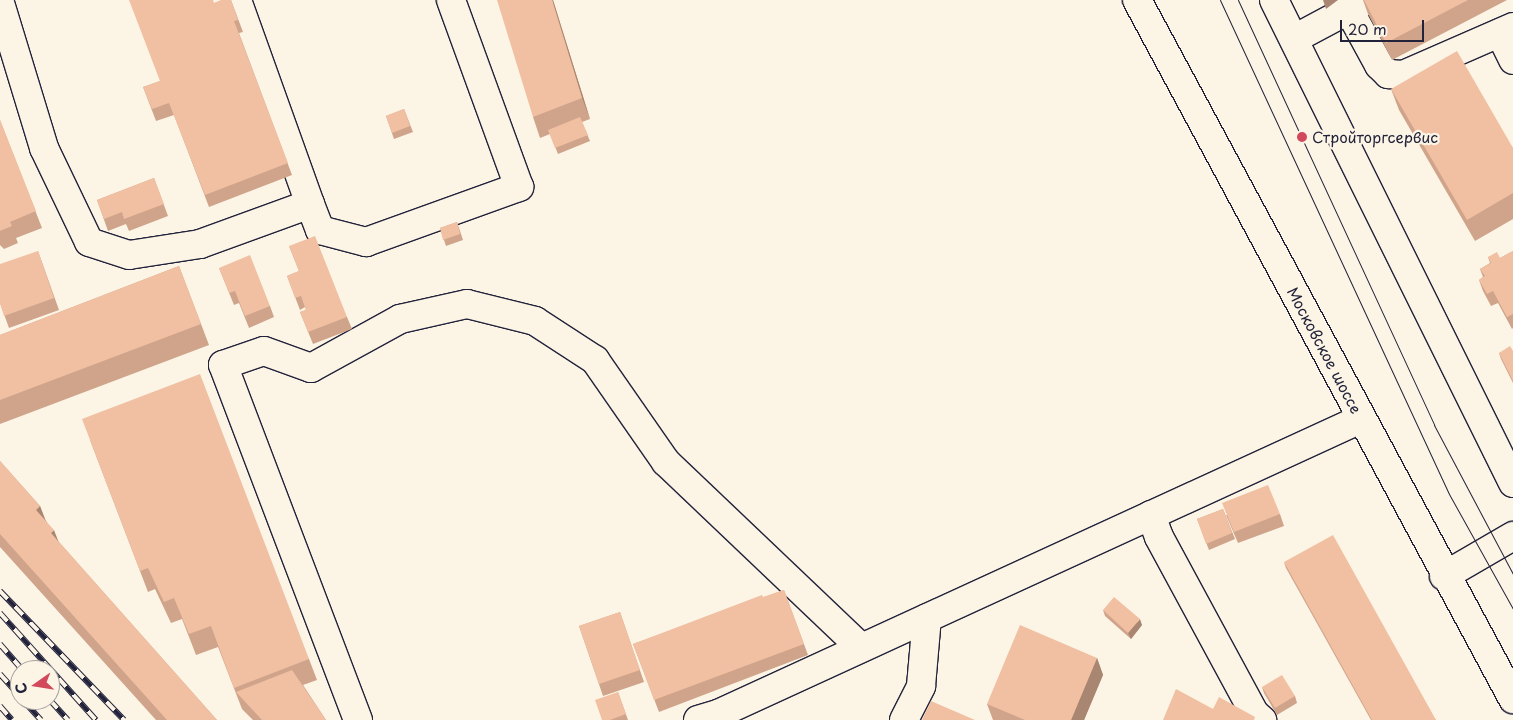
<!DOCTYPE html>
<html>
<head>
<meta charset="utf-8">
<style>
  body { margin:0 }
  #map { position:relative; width:1513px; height:720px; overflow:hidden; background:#fcf5e5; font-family:"Playpen Sans",sans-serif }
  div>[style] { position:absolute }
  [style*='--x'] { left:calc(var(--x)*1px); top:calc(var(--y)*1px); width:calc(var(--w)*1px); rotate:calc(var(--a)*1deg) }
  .roads { filter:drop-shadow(1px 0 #22223b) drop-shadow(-1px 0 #22223b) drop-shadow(0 1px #22223b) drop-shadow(0 -1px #22223b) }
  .minor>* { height:28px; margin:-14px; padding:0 14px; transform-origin:14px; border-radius:14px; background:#fcf5e5 }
  .major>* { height:28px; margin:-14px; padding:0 14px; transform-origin:14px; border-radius:14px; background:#fcf5e5 }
  .tram>* { height:1px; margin:-0.5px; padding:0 0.5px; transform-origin:0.5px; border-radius:0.5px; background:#22223b }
  .rail>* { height:5.5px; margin-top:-2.75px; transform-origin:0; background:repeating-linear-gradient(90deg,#fcf5e5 0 11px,#22223b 0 22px); box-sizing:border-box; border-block:1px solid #22223b }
  .wall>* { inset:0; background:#cfa48b }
  .shaded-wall>* { inset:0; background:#a98671 }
  .building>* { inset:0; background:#f1bfa2 }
  .dots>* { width:14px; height:14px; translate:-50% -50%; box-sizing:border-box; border:2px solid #fcf5e5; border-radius:50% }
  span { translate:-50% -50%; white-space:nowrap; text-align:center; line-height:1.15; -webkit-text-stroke:4.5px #fcf5e5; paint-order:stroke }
  .poi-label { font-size:15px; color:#22223b }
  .left { translate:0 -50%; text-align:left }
  .street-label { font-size:15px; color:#22223b }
  .north { position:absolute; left:10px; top:660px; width:50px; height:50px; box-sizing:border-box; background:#fcf5e5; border:1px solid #a5a1a1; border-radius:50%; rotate:257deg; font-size:14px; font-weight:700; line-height:20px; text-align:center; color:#22223b }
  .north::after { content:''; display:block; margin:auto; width:18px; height:22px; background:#d1495b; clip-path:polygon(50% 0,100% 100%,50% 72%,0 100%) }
  .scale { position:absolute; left:1340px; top:20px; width:84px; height:22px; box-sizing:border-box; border:2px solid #22223b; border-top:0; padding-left:6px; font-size:15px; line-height:18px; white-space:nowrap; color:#22223b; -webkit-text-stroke:4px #fcf5e5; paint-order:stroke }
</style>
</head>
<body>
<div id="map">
  <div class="roads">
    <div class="minor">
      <i style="--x:1274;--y:0;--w:539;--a:63.67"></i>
      <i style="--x:0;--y:3;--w:152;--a:73.1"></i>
      <i style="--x:44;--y:148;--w:104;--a:64.4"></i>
      <i style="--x:89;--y:242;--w:42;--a:18"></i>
      <i style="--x:129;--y:255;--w:72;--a:-8.8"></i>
      <i style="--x:200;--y:244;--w:117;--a:-20"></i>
      <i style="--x:310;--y:204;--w:217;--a:-109.7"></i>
      <i style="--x:1349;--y:10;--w:63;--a:61.4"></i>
      <i style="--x:1379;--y:65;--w:13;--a:45"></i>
      <i style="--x:1388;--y:74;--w:15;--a:4"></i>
      <i style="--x:1403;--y:75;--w:120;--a:-23.6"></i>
      <i style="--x:1500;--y:33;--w:30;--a:64"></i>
      <i style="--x:1294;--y:39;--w:83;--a:-28.1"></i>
      <i style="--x:310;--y:204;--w:28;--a:69"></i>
      <i style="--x:320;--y:230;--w:48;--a:14.6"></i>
      <i style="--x:366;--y:242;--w:163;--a:-19.8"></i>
      <i style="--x:519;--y:187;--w:199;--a:-110"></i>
      <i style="--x:1151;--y:515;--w:23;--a:70"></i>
      <i style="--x:1159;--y:537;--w:200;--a:61.6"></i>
      <i style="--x:1254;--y:713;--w:11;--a:41"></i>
      <i style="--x:1444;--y:576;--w:80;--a:-30.1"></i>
      <i style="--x:358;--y:720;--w:380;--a:-110.8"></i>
      <i style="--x:223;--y:365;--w:43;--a:-18.9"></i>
      <i style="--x:264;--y:351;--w:50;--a:19.9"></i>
      <i style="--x:311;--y:368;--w:102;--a:-28.8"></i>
      <i style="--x:400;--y:319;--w:69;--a:-12.6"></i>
      <i style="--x:467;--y:304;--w:70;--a:14"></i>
      <i style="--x:535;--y:321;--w:72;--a:33"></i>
      <i style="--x:595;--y:360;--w:124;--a:55.2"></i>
      <i style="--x:666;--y:462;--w:269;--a:43.6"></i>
      <i style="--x:698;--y:720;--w:21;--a:-17"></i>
      <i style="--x:718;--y:714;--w:707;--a:-24.65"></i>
      <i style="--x:904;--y:720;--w:38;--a:-63"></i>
      <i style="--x:921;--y:686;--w:68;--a:-85"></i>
    </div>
    <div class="major">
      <i style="--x:1137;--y:0;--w:794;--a:61.72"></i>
    </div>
  </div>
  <div class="tram">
    <i style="--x:1220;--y:0;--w:544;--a:65.13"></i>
    <i style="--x:1449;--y:494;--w:132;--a:60.9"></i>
    <i style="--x:1238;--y:0;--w:468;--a:65.2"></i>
    <i style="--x:1434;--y:425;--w:169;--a:62.1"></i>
  </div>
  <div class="rail">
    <i style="--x:0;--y:591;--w:179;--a:46.1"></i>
    <i style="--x:0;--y:613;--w:144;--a:48.1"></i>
    <i style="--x:0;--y:644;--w:35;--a:49"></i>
    <i style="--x:0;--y:674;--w:30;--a:48"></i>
    <i style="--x:23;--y:700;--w:27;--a:48"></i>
    <i style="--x:50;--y:700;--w:27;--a:48"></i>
    <i style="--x:0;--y:706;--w:18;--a:49"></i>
  </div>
  <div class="wall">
    <i style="clip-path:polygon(231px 0,243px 32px,239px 33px,292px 175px,209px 207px,174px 115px,156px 121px,143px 87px,160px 81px,214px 3px)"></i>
    <i style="clip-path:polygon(553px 0,590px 119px,582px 122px,590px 141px,558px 154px,550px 134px,540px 138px,533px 117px)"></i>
    <i style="clip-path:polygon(1363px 0,1507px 0,1392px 60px,1368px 14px)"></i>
    <i style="clip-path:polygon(1391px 89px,1513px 148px,1513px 219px,1475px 241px,1399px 110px)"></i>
    <i style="clip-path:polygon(404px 109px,413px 132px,394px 139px,386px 116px)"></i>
    <i style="clip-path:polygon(0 120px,42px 228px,16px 238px,18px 243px,4px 249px,0 245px)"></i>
    <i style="clip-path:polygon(154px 178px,168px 216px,129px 231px,126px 224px,108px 231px,97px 200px)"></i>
    <i style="clip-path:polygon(457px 222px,463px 240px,446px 246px,440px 228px)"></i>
    <i style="clip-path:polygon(289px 246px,347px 317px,352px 329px,313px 344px,300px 312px,306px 310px,305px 307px,300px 310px,287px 276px,299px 271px)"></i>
    <i style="clip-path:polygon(38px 251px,59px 310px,9px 328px,0 303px)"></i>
    <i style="clip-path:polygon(1513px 251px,1513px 328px,1512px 329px,1498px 303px,1491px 306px,1483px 291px,1479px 280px,1483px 277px,1480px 269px,1490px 263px,1488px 257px,1500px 258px)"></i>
    <i style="clip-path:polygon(179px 266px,209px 345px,0 424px,0 335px)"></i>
    <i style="clip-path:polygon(219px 268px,270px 306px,274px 317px,249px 328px,239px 303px,234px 305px)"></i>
    <i style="clip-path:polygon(1513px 351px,1513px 383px,1501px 359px,1499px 353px)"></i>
    <i style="clip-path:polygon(90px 440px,309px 659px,317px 680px,303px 685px,326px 720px,253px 720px,242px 709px,218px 647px,196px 655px,182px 619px,171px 623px,155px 589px,148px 592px)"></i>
    <i style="clip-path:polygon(0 461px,40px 506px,45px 519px,59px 542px,217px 720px,156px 720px,0 547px)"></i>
    <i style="clip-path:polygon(1223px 509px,1235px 539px,1209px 550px,1197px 519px)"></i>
    <i style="clip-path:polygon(1280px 514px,1284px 526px,1238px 543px,1226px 515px)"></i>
    <i style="clip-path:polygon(1284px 562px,1436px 720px,1371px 720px,1286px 568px)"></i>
    <i style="clip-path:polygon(784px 590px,808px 655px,659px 712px,633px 644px)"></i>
    <i style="clip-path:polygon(1103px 610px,1142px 625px,1131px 639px,1105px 616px)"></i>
    <i style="clip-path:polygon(620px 612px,644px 682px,603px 696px,579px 626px)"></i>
    <i style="clip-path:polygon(1097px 658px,1103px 675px,1084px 720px,993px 720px,987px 704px)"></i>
    <i style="clip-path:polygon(1262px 687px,1295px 696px,1297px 703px,1277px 715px,1264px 693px)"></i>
    <i style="clip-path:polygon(618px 692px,628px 720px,602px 720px)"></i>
  </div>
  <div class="shaded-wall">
    <i style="clip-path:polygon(552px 0,553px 0,590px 119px,582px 98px)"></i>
    <i style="clip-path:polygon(1323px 0,1338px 0,1326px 9px)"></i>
    <i style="clip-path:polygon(40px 506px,48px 527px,36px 510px)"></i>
    <i style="clip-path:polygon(54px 530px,62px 551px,51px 533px)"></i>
    <i style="clip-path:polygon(1140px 619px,1142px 625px,1131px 639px,1128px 633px)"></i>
    <i style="clip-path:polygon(1097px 658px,1103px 675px,1084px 720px,1071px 720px)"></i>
  </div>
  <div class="building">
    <i style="clip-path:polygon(129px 0,213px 0,214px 3px,221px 0,231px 0,238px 20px,234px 21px,288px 163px,205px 195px,169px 103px,152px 109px,143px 87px,160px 81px)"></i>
    <i style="clip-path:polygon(497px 0,552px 0,582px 98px,533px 117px)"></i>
    <i style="clip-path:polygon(1364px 0,1468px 0,1386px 43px)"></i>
    <i style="clip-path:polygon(1457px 51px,1513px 148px,1513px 193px,1467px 220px,1391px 89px)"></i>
    <i style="clip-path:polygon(404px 109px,410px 126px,392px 133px,386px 116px)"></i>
    <i style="clip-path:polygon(580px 117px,588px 135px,555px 148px,548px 130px)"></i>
    <i style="clip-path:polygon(0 120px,36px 211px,10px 222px,12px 226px,0 231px)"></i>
    <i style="clip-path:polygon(154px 178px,164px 204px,124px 219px,122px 212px,104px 219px,97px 200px)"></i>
    <i style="clip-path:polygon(457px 222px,460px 234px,443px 240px,440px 228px)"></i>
    <i style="clip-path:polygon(315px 236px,347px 317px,308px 332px,300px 312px,306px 310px,301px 296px,295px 298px,287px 276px,299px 271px,289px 246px)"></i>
    <i style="clip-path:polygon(38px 251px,54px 298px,4px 316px,0 303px,0 264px)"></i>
    <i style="clip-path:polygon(1513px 251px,1513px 314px,1507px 317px,1493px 291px,1487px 294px,1479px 280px,1485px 276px,1480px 269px,1491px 263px,1488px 257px,1497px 252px,1500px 258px)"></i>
    <i style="clip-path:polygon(250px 255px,270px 306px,245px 316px,235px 291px,229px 293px,219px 268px)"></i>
    <i style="clip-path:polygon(179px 266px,201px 324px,0 400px,0 335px)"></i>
    <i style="clip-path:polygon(1510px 346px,1513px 351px,1513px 381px,1499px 353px)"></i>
    <i style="clip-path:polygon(200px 374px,309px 659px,234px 688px,211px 626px,189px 634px,174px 598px,164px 602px,148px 568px,140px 571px,82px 419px)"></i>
    <i style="clip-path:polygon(0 461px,40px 506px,36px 510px,54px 530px,51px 533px,217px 720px,167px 720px,0 534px)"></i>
    <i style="clip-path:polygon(1268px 485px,1280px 514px,1234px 532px,1222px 503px)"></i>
    <i style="clip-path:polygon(1223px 509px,1232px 533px,1206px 544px,1197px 519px)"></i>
    <i style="clip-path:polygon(1333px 535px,1436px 720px,1372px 720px,1284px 562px)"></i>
    <i style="clip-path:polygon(784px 590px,804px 644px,654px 700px,633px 644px,762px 595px,763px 597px)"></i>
    <i style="clip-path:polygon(1114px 597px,1140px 619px,1128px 633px,1103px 610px)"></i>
    <i style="clip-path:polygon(620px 612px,640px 670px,599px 684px,579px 626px)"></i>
    <i style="clip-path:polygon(1020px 625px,1097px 658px,1071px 720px,1025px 720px,987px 704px)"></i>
    <i style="clip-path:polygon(292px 670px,326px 720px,262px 720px,236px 692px)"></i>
    <i style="clip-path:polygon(1282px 675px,1295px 696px,1275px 708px,1262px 687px)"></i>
    <i style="clip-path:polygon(1176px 689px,1213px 709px,1219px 697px,1255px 717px,1254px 720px,1163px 720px)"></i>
    <i style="clip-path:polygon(618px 692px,626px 714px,610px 720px,602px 720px,595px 700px)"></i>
    <i style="clip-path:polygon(931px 701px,975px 720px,922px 720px)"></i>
  </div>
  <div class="dots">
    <i style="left:1302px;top:137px;background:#d1495b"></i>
  </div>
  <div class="poi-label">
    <span class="left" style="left:1312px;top:137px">Стройторгсервис</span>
  </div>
  <div class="street-label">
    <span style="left:1325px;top:350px;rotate:62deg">Московское шоссе</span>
  </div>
  <div class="north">С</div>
  <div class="scale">20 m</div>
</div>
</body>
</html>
